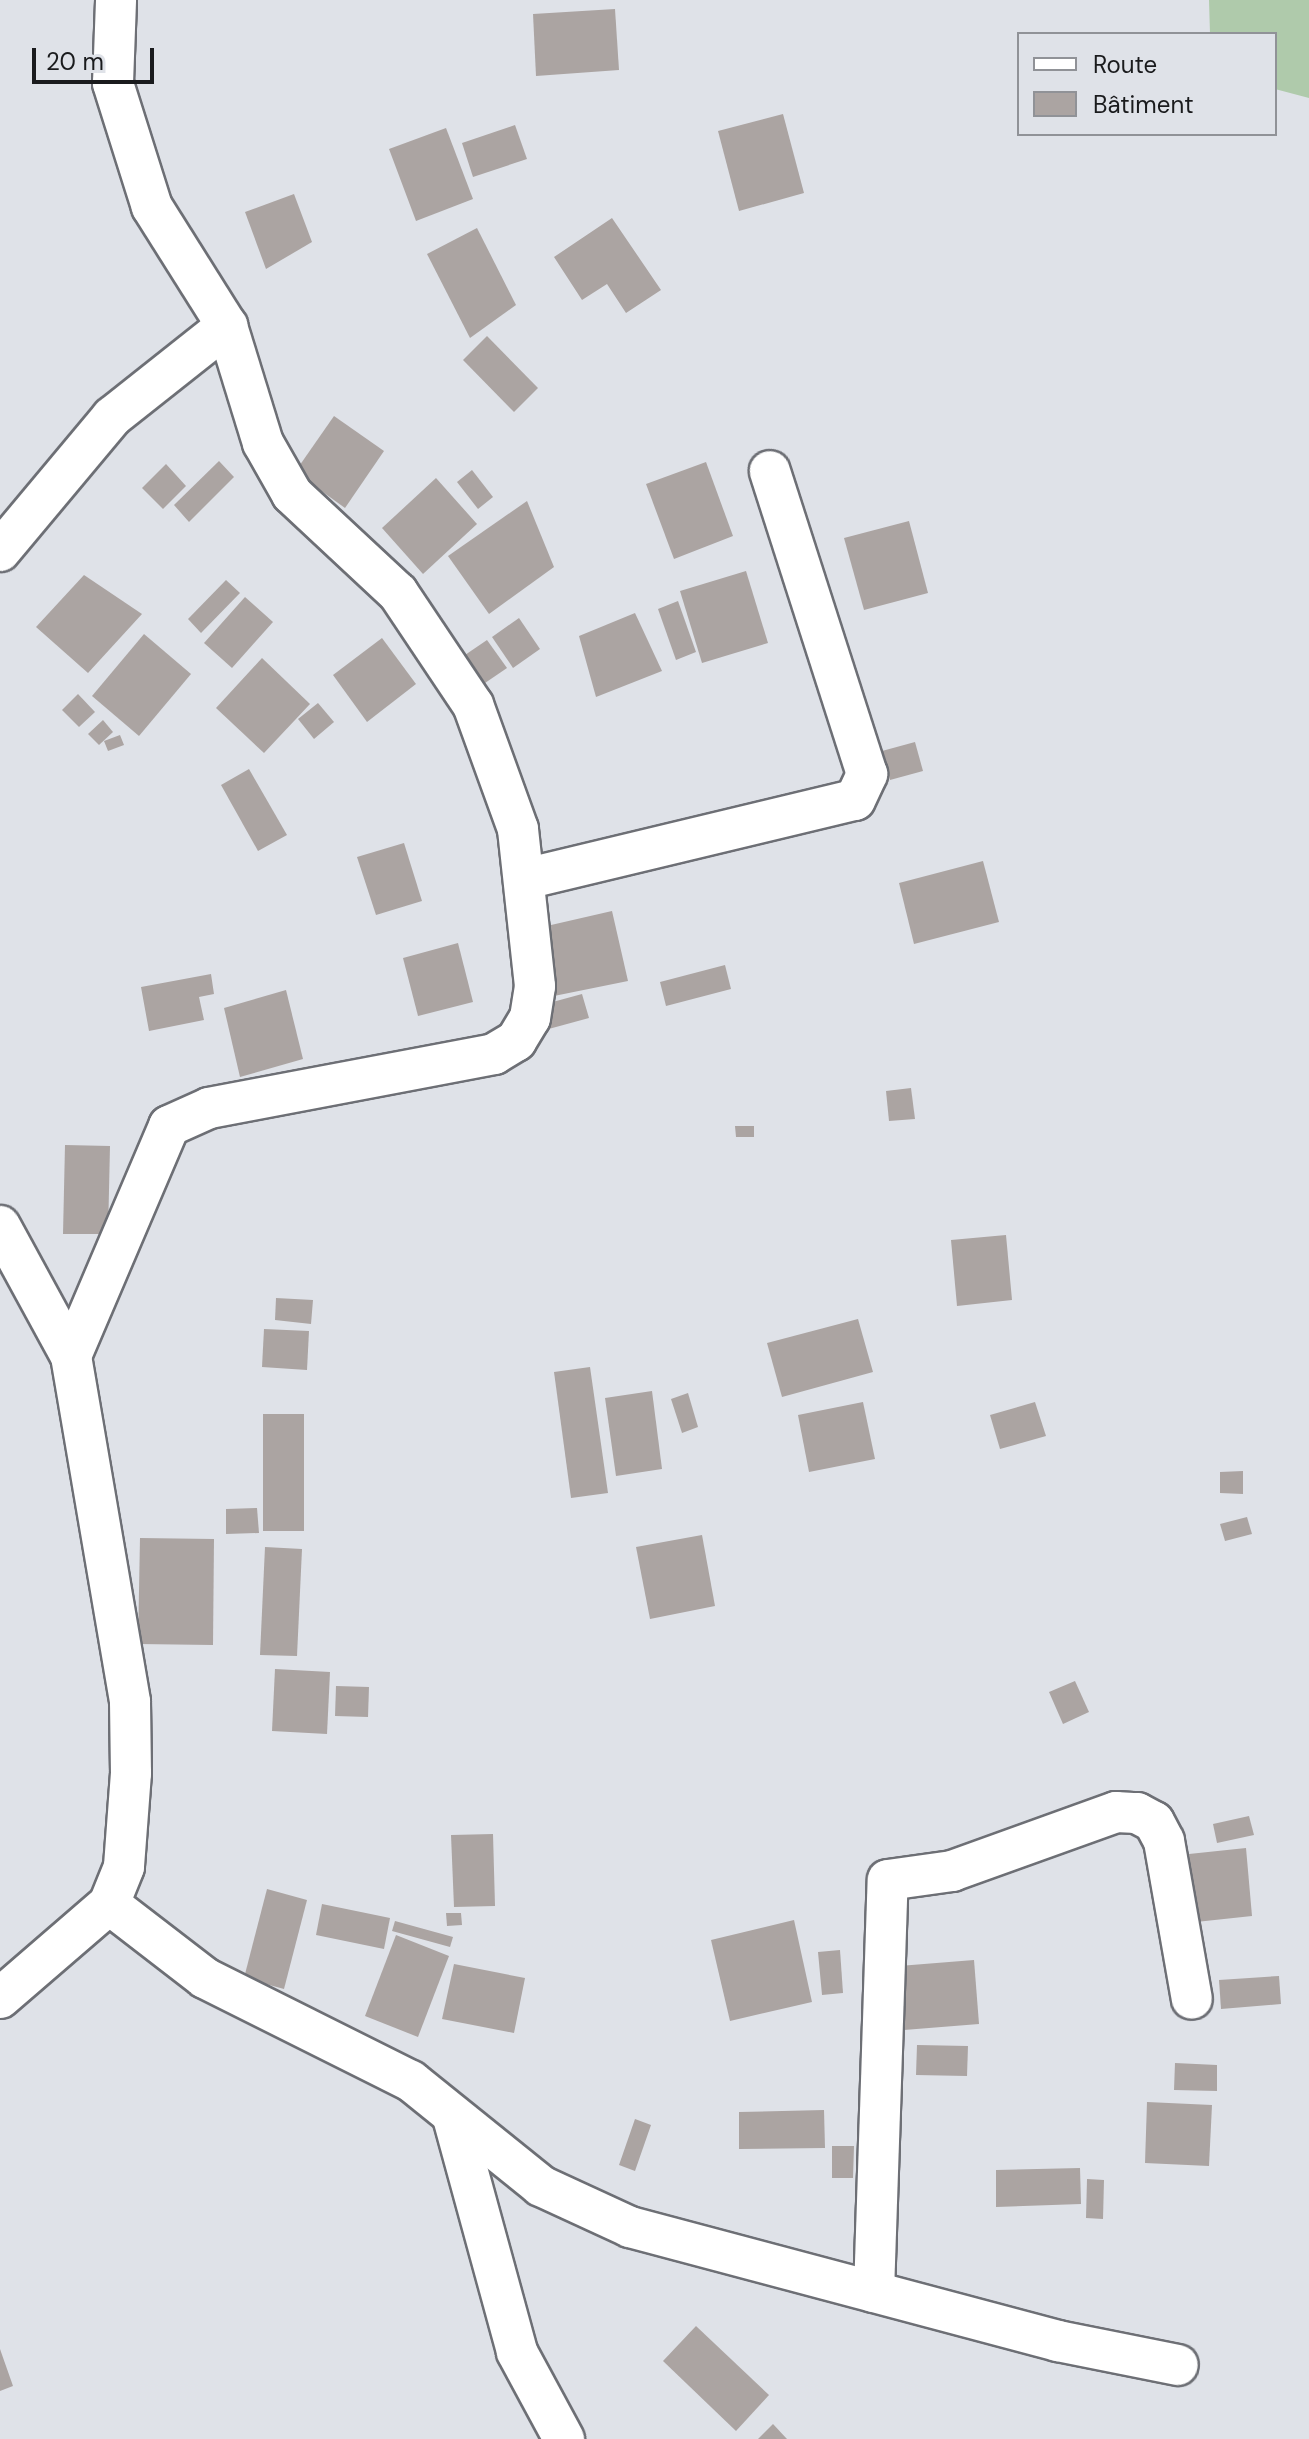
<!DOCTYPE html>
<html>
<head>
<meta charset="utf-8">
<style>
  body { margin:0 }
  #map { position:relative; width:1309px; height:2439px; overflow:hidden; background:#dfe2e8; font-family:"DM Sans",sans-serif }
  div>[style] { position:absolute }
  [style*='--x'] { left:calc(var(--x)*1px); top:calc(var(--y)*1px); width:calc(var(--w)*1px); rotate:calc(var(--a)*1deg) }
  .green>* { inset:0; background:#afcaab }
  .building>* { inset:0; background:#aba4a2 }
  .roads { filter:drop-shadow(2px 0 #6d6f75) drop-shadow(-2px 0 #6d6f75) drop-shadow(0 2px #6d6f75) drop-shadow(0 -2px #6d6f75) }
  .minor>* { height:40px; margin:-20px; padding:0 20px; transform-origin:20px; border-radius:20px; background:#fff }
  span { translate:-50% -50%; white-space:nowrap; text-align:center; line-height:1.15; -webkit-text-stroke:8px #dfe2e8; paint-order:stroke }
  .legend { position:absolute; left:1017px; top:32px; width:260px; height:104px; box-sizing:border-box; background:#dfe2e8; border:2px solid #909297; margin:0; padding:10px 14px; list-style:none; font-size:24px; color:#1a1b1d }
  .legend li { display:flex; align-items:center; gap:16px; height:40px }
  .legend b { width:40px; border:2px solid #909297 }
  .scale { position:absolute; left:32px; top:48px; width:122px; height:36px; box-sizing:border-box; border:4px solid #1a1b1d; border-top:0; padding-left:10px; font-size:24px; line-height:28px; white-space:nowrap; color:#1a1b1d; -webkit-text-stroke:6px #dfe2e8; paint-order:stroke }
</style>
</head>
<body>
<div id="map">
  <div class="green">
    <i style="clip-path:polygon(1209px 0,1309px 0,1309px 98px,1275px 89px,1275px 34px,1210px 34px)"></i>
  </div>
  <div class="building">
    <i style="clip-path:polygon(615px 9px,619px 70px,536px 76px,533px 14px)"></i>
    <i style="clip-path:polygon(783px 114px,804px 193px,739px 211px,718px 131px)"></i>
    <i style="clip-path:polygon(515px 125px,527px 159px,473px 177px,462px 143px)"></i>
    <i style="clip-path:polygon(446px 128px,473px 199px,416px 221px,389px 149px)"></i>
    <i style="clip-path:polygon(294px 194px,312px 242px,266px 269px,245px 212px)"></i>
    <i style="clip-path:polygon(612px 218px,661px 290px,626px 313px,607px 284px,582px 300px,554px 257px)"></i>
    <i style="clip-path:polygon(477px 228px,516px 305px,470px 338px,427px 254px)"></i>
    <i style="clip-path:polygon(487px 336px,538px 388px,514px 412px,463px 360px)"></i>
    <i style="clip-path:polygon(334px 416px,384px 451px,345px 508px,295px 472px)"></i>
    <i style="clip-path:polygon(219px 461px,234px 477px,189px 522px,174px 505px)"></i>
    <i style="clip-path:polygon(706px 462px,733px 536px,674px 559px,646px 484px)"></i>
    <i style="clip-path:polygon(166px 464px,186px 486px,163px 509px,142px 488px)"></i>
    <i style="clip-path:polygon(472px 470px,493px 497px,478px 509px,457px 482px)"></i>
    <i style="clip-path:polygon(436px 478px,477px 524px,423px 574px,382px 528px)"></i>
    <i style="clip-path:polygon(527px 501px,554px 567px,489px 614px,448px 556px)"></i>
    <i style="clip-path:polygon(909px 521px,928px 593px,864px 610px,844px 538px)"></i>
    <i style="clip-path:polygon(746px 571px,768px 643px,702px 663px,680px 591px)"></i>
    <i style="clip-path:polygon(84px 575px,142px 614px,88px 673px,36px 627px)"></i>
    <i style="clip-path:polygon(226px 580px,240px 593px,201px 633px,188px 619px)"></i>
    <i style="clip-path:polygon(245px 597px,273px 622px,232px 668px,204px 643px)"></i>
    <i style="clip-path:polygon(678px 601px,696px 652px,676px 660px,658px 609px)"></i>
    <i style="clip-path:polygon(635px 613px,662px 671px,596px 697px,579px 636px)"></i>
    <i style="clip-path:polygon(519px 618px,540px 649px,513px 668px,492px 637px)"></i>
    <i style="clip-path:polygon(144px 634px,191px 674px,139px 736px,92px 696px)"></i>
    <i style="clip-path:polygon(382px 638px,416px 684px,367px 722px,333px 675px)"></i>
    <i style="clip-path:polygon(487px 640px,507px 668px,485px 683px,465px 655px)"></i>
    <i style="clip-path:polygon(262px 658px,310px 704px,264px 753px,216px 708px)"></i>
    <i style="clip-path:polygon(78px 694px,95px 712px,79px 727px,62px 710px)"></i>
    <i style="clip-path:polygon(318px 703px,334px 722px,314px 739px,298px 719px)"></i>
    <i style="clip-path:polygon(103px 720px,113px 732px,99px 745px,88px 734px)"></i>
    <i style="clip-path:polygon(120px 735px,124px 745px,108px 751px,104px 741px)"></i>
    <i style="clip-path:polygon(915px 742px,923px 771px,890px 780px,882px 751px)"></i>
    <i style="clip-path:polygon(249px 769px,287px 835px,258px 851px,221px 785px)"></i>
    <i style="clip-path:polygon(404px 843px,422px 901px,376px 915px,357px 857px)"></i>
    <i style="clip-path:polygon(983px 861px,999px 922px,914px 944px,899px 883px)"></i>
    <i style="clip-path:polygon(612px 911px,628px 981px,549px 997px,538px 928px)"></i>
    <i style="clip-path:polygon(458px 943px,473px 1002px,418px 1016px,403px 958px)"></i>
    <i style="clip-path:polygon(725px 965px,731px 989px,666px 1006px,660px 982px)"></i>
    <i style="clip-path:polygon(211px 974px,214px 994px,199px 997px,204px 1020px,149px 1031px,141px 987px)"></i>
    <i style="clip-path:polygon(286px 990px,303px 1059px,240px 1077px,224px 1008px)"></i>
    <i style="clip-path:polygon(582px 994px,589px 1018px,545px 1030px,538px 1006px)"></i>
    <i style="clip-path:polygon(911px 1088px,915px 1119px,889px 1121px,886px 1091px)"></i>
    <i style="clip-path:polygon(735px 1126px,754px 1126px,754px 1137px,736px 1137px)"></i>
    <i style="clip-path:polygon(65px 1145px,110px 1146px,108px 1234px,63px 1234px)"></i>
    <i style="clip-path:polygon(1006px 1235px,1012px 1300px,957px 1306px,951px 1240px)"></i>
    <i style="clip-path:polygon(276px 1298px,313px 1300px,311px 1324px,275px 1320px)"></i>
    <i style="clip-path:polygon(858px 1319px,873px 1372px,782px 1397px,767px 1343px)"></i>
    <i style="clip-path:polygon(264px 1329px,309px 1331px,307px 1370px,262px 1367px)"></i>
    <i style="clip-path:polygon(590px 1367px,608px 1493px,571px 1498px,554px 1372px)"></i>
    <i style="clip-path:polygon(652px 1391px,662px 1469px,616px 1476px,605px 1398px)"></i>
    <i style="clip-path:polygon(688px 1393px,698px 1427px,682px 1433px,671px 1399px)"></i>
    <i style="clip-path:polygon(863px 1402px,875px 1459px,809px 1472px,798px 1415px)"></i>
    <i style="clip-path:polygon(1035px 1402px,1046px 1436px,1000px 1449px,990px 1415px)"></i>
    <i style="clip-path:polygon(263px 1414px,304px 1414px,304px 1531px,263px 1531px)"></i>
    <i style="clip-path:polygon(1243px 1471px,1243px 1494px,1220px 1493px,1220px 1472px)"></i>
    <i style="clip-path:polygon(257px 1508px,259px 1533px,226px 1534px,226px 1509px)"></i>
    <i style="clip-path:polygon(1247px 1517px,1252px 1534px,1225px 1541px,1220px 1524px)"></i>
    <i style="clip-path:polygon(702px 1535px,715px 1606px,650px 1619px,636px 1547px)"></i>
    <i style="clip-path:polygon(140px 1538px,214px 1539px,213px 1645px,138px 1644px)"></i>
    <i style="clip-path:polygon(265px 1547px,302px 1549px,297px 1656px,260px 1655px)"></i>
    <i style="clip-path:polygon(275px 1669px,330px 1672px,327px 1734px,272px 1731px)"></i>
    <i style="clip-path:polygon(1075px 1681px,1089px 1712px,1063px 1724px,1049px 1692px)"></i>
    <i style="clip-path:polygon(336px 1686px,369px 1687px,368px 1717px,335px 1716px)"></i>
    <i style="clip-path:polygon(1249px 1816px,1254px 1835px,1217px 1843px,1213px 1824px)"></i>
    <i style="clip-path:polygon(493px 1834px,495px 1906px,454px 1907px,451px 1835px)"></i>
    <i style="clip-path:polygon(1246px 1848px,1252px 1916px,1196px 1922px,1189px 1854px)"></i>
    <i style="clip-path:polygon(267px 1889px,307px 1900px,284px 1989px,244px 1978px)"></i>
    <i style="clip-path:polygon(322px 1904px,390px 1918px,384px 1949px,316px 1935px)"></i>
    <i style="clip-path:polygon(446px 1913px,461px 1913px,462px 1925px,447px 1926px)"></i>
    <i style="clip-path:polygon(794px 1920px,812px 2002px,730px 2021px,711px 1940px)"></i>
    <i style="clip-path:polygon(395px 1921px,453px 1937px,450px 1947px,392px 1931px)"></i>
    <i style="clip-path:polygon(396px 1935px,449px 1956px,418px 2037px,365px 2016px)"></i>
    <i style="clip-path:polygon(840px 1950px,843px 1993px,822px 1995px,818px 1952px)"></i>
    <i style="clip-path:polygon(974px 1960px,979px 2024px,904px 2030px,899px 1966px)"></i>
    <i style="clip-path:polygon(454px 1964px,525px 1978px,514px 2033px,442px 2019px)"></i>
    <i style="clip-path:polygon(1279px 1976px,1281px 2004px,1221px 2009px,1219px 1980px)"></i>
    <i style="clip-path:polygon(917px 2045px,968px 2046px,967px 2076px,916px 2075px)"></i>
    <i style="clip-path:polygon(1175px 2063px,1217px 2065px,1217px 2091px,1174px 2090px)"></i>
    <i style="clip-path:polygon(1147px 2102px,1212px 2105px,1209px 2166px,1145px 2163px)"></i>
    <i style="clip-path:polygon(824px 2110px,825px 2148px,739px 2149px,739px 2112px)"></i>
    <i style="clip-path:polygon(635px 2119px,651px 2125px,635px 2171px,619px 2165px)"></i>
    <i style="clip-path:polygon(832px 2146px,854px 2146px,853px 2178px,832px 2178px)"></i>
    <i style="clip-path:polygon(1080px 2168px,1081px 2204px,996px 2207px,996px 2170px)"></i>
    <i style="clip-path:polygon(1087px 2179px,1104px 2180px,1103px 2219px,1086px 2218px)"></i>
    <i style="clip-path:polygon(696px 2326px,769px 2395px,736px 2431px,663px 2361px)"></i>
    <i style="clip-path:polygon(0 2349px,13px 2386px,0 2391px)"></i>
    <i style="clip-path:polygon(773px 2424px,787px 2439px,758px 2439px)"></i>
  </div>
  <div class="roads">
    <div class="minor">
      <i style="--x:0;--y:551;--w:175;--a:-50.1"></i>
      <i style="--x:112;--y:417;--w:147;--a:-38.4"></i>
      <i style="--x:529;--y:878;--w:335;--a:-13.5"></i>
      <i style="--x:855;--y:800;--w:29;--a:-65"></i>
      <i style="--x:867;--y:774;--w:318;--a:-107.8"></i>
      <i style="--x:0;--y:1226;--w:148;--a:61.4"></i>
      <i style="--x:71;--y:1356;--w:351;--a:80.3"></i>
      <i style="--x:130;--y:1702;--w:71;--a:89.2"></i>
      <i style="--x:131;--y:1773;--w:94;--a:94.3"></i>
      <i style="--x:124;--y:1867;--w:40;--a:112"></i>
      <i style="--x:109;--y:1904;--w:144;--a:139.2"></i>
      <i style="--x:71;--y:1356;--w:250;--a:-66.9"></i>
      <i style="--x:169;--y:1126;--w:44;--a:-24.2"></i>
      <i style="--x:209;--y:1108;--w:290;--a:-10.7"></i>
      <i style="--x:494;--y:1054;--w:26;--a:-31"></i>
      <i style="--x:516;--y:1041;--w:27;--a:-59"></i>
      <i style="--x:530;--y:1018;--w:32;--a:-81"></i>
      <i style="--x:535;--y:986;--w:158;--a:-96.2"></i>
      <i style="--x:518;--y:829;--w:132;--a:-109.9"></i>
      <i style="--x:473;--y:705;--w:135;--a:-123.8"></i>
      <i style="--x:398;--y:593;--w:145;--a:-137"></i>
      <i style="--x:292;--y:494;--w:59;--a:-119.6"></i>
      <i style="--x:263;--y:443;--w:122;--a:-107.1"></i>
      <i style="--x:227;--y:326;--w:141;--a:-122.2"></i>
      <i style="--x:152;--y:207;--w:130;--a:-107.5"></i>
      <i style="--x:113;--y:83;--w:83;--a:-87.9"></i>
      <i style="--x:109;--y:1904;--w:121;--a:37.6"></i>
      <i style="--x:205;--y:1978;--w:230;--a:26.6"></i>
      <i style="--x:411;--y:2081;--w:167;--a:38.9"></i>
      <i style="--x:541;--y:2186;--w:98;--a:24.7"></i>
      <i style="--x:630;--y:2227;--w:443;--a:14.9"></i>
      <i style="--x:1058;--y:2341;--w:122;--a:11.3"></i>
      <i style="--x:454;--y:2121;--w:239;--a:74.7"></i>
      <i style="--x:517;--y:2352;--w:99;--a:61.6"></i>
      <i style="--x:874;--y:2292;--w:412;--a:-88.1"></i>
      <i style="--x:888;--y:1880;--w:65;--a:-8"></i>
      <i style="--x:952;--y:1871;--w:174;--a:-19.8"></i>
      <i style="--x:1116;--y:1812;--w:21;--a:3"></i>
      <i style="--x:1137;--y:1813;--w:19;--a:28"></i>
      <i style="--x:1154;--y:1822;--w:21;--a:62"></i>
      <i style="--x:1164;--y:1841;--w:160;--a:80"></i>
    </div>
  </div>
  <ul class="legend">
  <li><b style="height:10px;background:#fff"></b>Route</li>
  <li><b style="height:22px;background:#aba4a2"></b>Bâtiment</li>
  </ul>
  <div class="scale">20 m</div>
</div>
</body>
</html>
